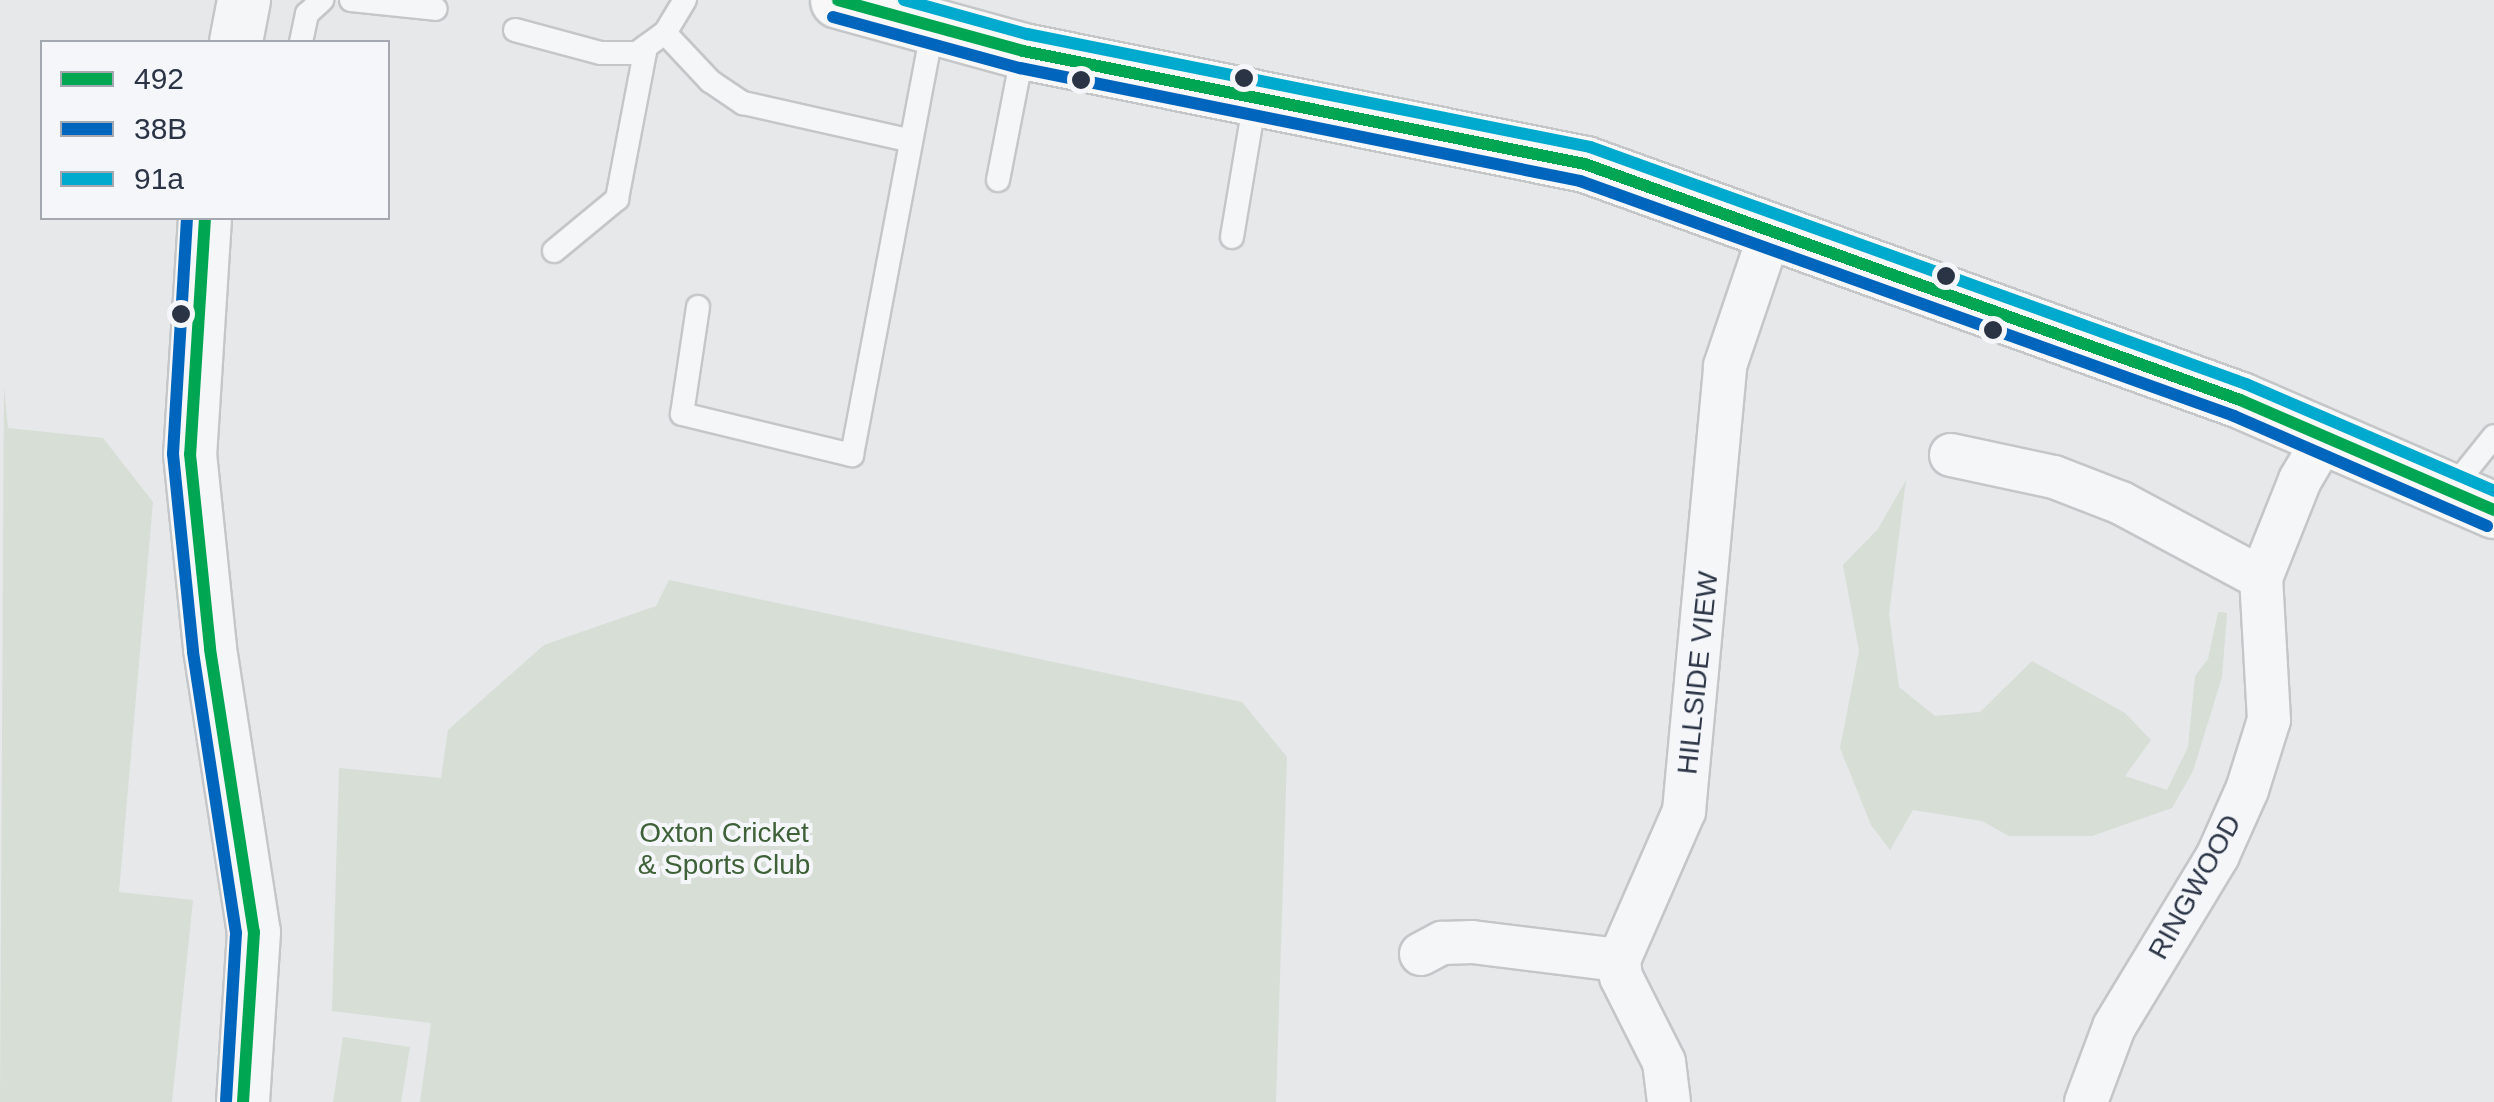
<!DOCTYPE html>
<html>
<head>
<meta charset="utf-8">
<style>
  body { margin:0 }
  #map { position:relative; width:2494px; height:1102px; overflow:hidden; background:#e6e8ea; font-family:Arial,sans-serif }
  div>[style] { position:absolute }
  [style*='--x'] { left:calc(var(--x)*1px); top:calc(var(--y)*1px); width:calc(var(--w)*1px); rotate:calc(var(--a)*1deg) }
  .green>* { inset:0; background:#d6ded6 }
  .roads { filter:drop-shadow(2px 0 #c4c6c8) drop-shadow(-2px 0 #c4c6c8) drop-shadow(0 2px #c4c6c8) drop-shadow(0 -2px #c4c6c8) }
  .service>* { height:22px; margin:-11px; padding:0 11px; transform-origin:11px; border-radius:11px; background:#f5f6f7 }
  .minor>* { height:42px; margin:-21px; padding:0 21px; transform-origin:21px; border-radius:21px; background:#f5f6f7 }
  .tertiary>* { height:52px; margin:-26px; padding:0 26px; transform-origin:26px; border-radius:26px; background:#f5f6f7 }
  .secondary>* { height:55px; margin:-27.5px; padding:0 27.5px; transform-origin:27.5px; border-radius:27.5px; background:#f8f8f8 }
  .bus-1>* { height:12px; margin:-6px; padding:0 6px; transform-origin:6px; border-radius:6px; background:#00a651 }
  .bus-2>* { height:12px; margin:-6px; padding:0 6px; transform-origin:6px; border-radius:6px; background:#0065bd }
  .bus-3>* { height:12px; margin:-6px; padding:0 6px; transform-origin:6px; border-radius:6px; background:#00a9ce }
  .dots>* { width:28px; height:28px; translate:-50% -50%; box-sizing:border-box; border:5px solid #f4f6f9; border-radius:50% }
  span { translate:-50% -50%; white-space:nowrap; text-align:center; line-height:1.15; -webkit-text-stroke:8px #f4f6f9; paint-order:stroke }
  .street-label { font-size:28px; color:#2b3445 }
  .park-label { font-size:28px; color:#3f6138 }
  .legend { position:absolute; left:40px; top:40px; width:350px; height:180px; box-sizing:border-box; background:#f4f6f9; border:2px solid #a4a8b1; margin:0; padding:12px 18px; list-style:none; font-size:30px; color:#2b3445 }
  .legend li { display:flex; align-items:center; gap:20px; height:50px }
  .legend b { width:50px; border:2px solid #a4a8b1 }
</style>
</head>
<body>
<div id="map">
  <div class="green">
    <i style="clip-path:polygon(4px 386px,8px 428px,103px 438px,153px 502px,119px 892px,193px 900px,172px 1102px,0 1102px)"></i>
    <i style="clip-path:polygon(1906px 480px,1889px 614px,1899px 687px,1935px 716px,1980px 712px,2032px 661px,2125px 713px,2151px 740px,2125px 776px,2167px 790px,2188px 747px,2195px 676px,2208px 659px,2218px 612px,2227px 613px,2222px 677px,2193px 771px,2172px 808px,2092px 836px,2009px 836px,1982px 821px,1913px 810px,1890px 850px,1871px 825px,1840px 748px,1859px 651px,1843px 565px,1878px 529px)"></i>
    <i style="clip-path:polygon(669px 580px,1242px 702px,1287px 757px,1276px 1102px,420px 1102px,431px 1023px,332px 1011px,339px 768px,441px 778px,448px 730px,544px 645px,656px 606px)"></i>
    <i style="clip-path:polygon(343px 1037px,410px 1047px,401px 1102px,333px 1102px)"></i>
  </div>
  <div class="roads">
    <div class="service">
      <i style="--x:351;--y:0;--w:85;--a:6"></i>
      <i style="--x:515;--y:30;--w:89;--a:15"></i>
      <i style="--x:601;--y:53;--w:36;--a:0"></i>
      <i style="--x:637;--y:53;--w:34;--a:-36"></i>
      <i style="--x:665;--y:33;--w:39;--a:-59"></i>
      <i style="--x:665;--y:33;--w:66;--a:46.8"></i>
      <i style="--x:710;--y:81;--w:40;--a:34"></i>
      <i style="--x:743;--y:103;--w:168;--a:12.7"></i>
      <i style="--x:301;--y:42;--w:29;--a:-78"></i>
      <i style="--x:307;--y:14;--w:21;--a:-43"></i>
      <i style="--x:998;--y:180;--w:131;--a:-79"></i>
      <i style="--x:1232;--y:237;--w:140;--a:-80.5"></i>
      <i style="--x:554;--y:251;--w:82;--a:-39.5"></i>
      <i style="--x:617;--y:199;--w:155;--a:-79.2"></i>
      <i style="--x:698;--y:307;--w:108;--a:98.5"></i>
      <i style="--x:682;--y:414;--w:175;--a:13.6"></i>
      <i style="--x:852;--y:455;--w:437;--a:-79.3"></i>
      <i style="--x:2450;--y:491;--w:70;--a:-51.3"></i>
    </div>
    <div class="minor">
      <i style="--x:1951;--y:455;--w:105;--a:12.1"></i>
      <i style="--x:2054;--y:477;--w:72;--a:21.2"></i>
      <i style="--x:2121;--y:503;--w:159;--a:28.2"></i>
      <i style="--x:1421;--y:954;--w:24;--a:-28"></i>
      <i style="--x:1442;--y:943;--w:30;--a:-2"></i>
      <i style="--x:1472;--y:942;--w:148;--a:7"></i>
      <i style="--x:1669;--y:1102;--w:40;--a:-97.1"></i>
      <i style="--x:1664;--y:1062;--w:95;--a:-116.8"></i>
      <i style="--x:1621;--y:977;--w:17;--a:-97"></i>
      <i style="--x:1619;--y:960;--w:163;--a:-66.4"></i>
      <i style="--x:1684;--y:811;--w:447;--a:-84.7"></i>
      <i style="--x:1725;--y:366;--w:147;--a:-71.3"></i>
      <i style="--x:2086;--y:1102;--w:80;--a:-69.5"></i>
      <i style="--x:2114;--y:1027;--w:201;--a:-58.8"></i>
      <i style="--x:2218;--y:855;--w:71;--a:-66"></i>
      <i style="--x:2247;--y:790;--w:73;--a:-72.6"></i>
      <i style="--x:2269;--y:720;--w:142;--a:-93.2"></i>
      <i style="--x:2261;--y:578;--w:105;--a:-68.3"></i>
      <i style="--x:2300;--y:480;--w:51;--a:-59.4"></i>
    </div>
    <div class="tertiary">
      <i style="--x:236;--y:42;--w:43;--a:-79.2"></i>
      <i style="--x:205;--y:218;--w:236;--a:93.6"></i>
      <i style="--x:190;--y:454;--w:196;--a:84.1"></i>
      <i style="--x:210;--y:649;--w:286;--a:81.2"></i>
      <i style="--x:254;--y:932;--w:170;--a:93.7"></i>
    </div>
    <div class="secondary">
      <i style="--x:838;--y:0;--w:192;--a:15.4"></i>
      <i style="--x:1023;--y:51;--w:573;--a:11.37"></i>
      <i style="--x:1585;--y:164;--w:696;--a:19.81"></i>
      <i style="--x:2240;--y:400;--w:277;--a:23.4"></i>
    </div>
  </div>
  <div class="bus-1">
    <i style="--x:838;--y:0;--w:192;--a:15.4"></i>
    <i style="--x:1023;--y:51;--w:573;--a:11.37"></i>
    <i style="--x:1585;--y:164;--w:696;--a:19.81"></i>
    <i style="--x:2240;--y:400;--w:277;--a:23.4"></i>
    <i style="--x:205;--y:218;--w:236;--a:93.6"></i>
    <i style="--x:190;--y:454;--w:196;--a:84.1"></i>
    <i style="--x:210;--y:649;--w:286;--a:81.2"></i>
    <i style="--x:254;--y:932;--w:170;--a:93.7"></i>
  </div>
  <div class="bus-2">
    <i style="--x:833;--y:17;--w:194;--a:15.3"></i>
    <i style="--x:1020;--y:68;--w:571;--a:11.41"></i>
    <i style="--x:1580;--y:181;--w:695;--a:19.76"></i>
    <i style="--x:2234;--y:416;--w:276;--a:23.5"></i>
    <i style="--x:187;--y:218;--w:236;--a:93.4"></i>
    <i style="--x:173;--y:454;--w:199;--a:84.2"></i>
    <i style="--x:193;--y:652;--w:284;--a:81.3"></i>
    <i style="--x:236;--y:933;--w:168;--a:93.4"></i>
  </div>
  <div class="bus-3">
    <i style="--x:904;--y:0;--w:128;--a:15.5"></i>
    <i style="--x:1027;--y:34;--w:574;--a:11.35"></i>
    <i style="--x:1590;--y:147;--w:697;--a:19.86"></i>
    <i style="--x:2246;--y:384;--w:270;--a:23.3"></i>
  </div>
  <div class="dots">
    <i style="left:1244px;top:78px;background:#2b3445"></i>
    <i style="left:1081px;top:80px;background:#2b3445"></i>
    <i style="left:1946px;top:276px;background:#2b3445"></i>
    <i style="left:181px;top:314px;background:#2b3445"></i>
    <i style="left:1993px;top:330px;background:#2b3445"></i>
  </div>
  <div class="street-label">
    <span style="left:1698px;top:673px;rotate:-84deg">HILLSIDE VIEW</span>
    <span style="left:2195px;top:887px;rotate:-61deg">RINGWOOD</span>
  </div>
  <div class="park-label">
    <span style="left:724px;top:849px">Oxton Cricket<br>&amp; Sports Club</span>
  </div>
  <ul class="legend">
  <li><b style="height:12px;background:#00a651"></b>492</li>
  <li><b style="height:12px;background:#0065bd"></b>38B</li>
  <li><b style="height:12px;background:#00a9ce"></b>91a</li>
  </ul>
</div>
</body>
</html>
